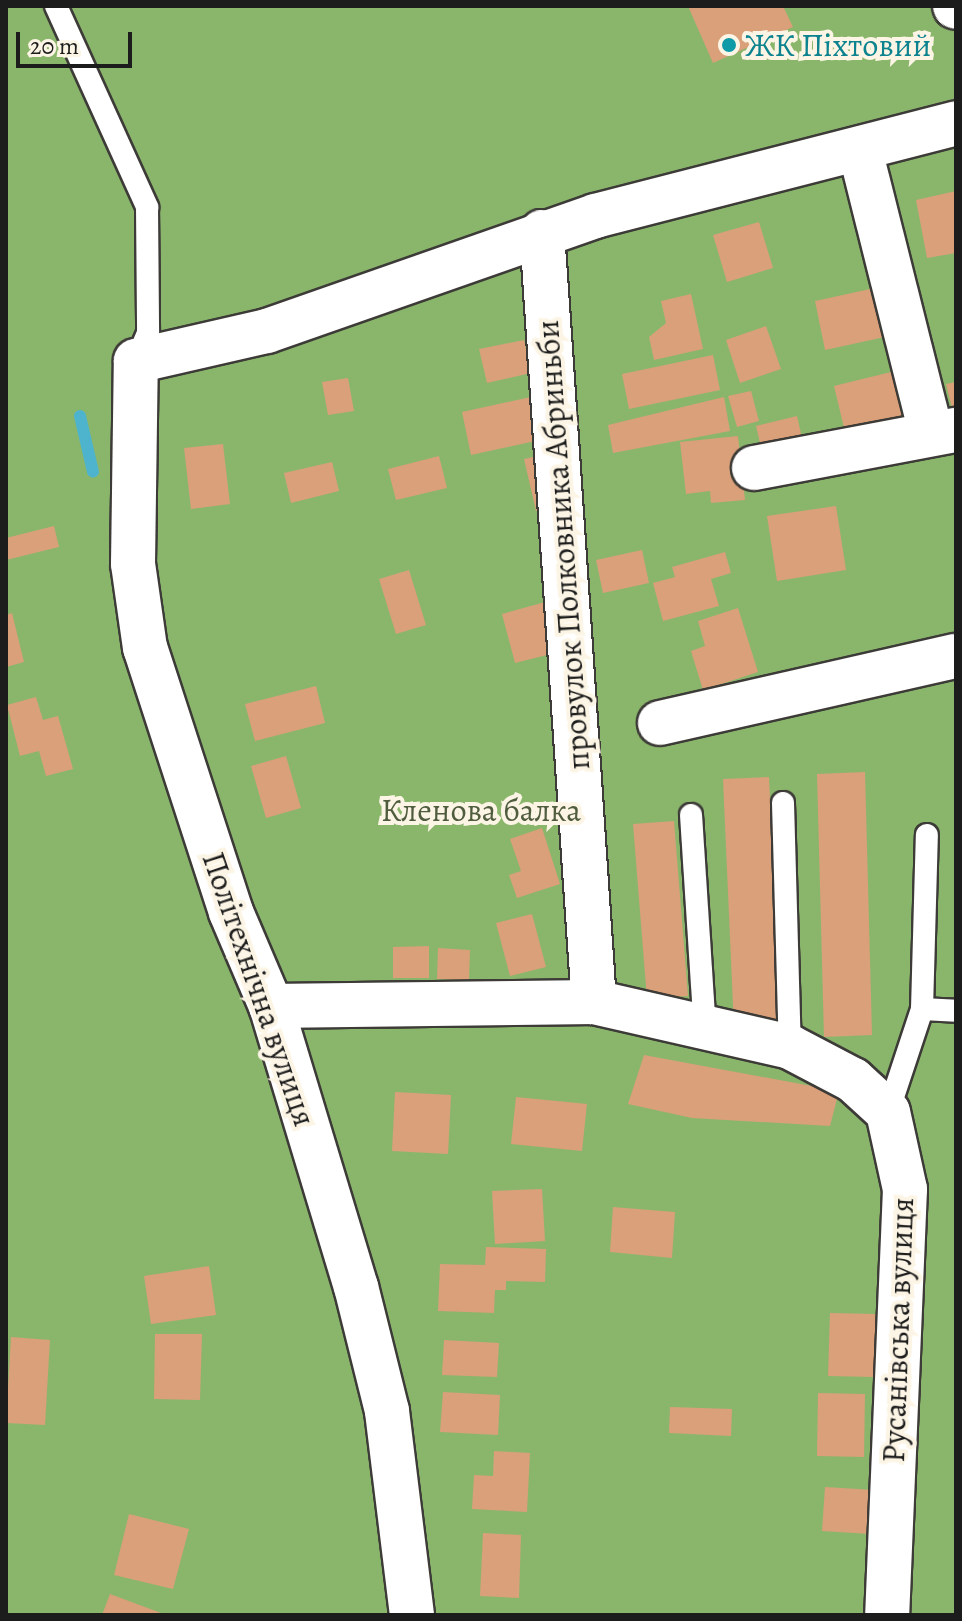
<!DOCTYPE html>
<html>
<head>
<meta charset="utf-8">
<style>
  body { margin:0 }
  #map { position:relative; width:962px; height:1621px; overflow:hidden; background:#f8e9d3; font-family:Alegreya,serif }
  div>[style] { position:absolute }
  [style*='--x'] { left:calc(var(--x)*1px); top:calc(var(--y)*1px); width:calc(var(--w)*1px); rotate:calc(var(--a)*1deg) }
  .forest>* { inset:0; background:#8ab66c }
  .stream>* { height:12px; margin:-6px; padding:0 6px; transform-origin:6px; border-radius:6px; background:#4eb3cd }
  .building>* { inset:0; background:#d9a079 }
  .roads { filter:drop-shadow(2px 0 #3d3b37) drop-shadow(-2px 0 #3d3b37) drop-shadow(0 2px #3d3b37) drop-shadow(0 -2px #3d3b37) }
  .lane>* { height:22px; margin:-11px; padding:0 11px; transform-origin:11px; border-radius:11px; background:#fff }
  .street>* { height:44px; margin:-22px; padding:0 22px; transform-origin:22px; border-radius:22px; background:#fff }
  .dots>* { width:22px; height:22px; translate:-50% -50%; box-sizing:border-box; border:4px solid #fcf5e5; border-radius:50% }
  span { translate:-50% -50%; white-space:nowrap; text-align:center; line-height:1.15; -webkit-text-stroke:8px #fcf5e5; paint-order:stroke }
  .culture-label { font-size:32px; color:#0d838f }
  .left { translate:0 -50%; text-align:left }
  .street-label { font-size:32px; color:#1c1c1c }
  .park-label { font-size:32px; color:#4f5c3e }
  .frame { position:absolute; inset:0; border:8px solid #1c1c1c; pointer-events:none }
  .scale { position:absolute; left:16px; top:32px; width:116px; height:36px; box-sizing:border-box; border:4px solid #1c1c1c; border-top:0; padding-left:10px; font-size:24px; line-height:28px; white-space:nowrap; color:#1c1c1c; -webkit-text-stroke:6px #fcf5e5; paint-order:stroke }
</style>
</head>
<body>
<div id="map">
  <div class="forest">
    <i style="clip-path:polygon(6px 6px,956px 6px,956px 1615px,6px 1615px)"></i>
  </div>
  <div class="stream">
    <i style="--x:80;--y:416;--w:57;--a:76.9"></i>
  </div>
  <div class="building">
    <i style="clip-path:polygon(688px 6px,783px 6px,793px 27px,713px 63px)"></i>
    <i style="clip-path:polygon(956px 191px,956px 253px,927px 258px,916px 200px)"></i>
    <i style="clip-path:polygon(759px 222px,773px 268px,727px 282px,713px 235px)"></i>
    <i style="clip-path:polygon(875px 288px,885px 337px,825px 350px,815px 301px)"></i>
    <i style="clip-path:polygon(691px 294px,703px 349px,654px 360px,649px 337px,666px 323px,661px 301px)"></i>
    <i style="clip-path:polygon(766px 326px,781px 369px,740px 383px,726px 340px)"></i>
    <i style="clip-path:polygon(524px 340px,531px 373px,487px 383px,479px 349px)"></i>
    <i style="clip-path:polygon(713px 355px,720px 390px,629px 409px,622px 374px)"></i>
    <i style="clip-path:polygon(895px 371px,906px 418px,845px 432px,834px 386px)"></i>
    <i style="clip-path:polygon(348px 378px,354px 411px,328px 415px,322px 382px)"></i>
    <i style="clip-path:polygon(956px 382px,956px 420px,955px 420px,946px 384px)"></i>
    <i style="clip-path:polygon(751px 391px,759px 421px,737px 427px,728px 396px)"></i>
    <i style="clip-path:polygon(531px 397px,540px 440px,471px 455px,462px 412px)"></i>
    <i style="clip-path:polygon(724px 397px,730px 431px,613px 453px,608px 425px)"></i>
    <i style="clip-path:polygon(797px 416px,802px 438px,761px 447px,756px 426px)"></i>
    <i style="clip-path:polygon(738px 436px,745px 500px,711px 503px,710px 491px,686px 494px,680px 442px)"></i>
    <i style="clip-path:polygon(223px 444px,230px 504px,191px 509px,184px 448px)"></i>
    <i style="clip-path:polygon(551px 453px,562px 505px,536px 511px,524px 459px)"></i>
    <i style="clip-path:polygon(439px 456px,447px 488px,396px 500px,388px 469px)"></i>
    <i style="clip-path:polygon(332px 462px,339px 491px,291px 503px,284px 473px)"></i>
    <i style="clip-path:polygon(836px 506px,846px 570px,777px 581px,767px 516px)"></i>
    <i style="clip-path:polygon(54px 526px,59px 547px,6px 560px,6px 538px)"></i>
    <i style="clip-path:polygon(642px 550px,649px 583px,603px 593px,596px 560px)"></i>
    <i style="clip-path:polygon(725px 552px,731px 573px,711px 579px,719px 606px,663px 621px,653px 583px,675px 577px,672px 567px)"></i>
    <i style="clip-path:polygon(409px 570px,426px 625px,396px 634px,379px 579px)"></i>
    <i style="clip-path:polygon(549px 601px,563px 651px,515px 663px,502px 614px)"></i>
    <i style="clip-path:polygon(738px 608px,758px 672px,703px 690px,691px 651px,705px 646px,698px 621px)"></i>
    <i style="clip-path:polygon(12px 613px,24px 662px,6px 667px,6px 615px)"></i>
    <i style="clip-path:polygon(316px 686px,325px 723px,255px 741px,245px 704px)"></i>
    <i style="clip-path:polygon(36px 697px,43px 720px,58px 716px,73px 769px,46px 776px,39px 751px,20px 756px,7px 705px)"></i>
    <i style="clip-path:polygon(286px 756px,301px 808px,266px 818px,251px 766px)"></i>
    <i style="clip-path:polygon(865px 772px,872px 1035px,824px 1037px,817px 774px)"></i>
    <i style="clip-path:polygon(769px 777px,781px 1025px,734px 1028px,723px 779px)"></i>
    <i style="clip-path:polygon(674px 821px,688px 996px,647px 999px,633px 824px)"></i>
    <i style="clip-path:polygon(542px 828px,560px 884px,517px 898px,509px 875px,521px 871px,510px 839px)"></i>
    <i style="clip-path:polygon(532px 914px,546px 967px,510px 976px,496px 923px)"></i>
    <i style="clip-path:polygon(429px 946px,429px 978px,393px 978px,393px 947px)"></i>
    <i style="clip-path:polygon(438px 948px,470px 950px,469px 980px,437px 979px)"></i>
    <i style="clip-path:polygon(644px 1055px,839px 1091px,830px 1126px,692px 1118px,628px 1104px)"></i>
    <i style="clip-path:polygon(395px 1092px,451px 1095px,448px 1154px,392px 1151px)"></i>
    <i style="clip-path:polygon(516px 1097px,587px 1104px,582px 1151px,511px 1144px)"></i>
    <i style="clip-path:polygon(542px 1189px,545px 1241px,495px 1244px,492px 1191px)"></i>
    <i style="clip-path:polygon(613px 1207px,675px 1212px,672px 1258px,610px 1252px)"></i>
    <i style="clip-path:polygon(486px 1247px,546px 1249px,545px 1282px,506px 1281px,506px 1290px,495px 1290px,494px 1313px,438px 1311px,440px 1264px,485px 1265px)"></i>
    <i style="clip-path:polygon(209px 1266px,216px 1315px,151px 1324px,144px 1276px)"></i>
    <i style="clip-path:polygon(830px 1313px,876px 1314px,875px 1377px,828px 1376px)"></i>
    <i style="clip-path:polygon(155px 1334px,202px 1334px,200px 1400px,154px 1399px)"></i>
    <i style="clip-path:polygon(11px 1337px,50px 1340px,45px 1425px,6px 1423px)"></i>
    <i style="clip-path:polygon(444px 1340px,499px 1343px,497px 1377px,442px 1375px)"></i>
    <i style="clip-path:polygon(443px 1392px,500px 1395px,498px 1435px,440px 1432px)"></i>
    <i style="clip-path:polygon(818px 1393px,865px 1394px,864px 1457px,817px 1456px)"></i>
    <i style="clip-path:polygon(670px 1407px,732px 1409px,731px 1436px,669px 1433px)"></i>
    <i style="clip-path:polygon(494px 1451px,530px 1453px,527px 1512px,472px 1509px,474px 1475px,493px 1476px)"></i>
    <i style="clip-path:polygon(825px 1487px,890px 1491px,886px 1535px,822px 1531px)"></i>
    <i style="clip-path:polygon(129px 1514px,189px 1529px,173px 1589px,114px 1575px)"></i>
    <i style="clip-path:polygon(483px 1533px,521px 1535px,519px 1598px,480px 1596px)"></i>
    <i style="clip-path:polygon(110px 1594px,161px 1613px,160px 1615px,102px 1615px)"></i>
  </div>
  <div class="roads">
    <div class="lane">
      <i style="--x:56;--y:6;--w:221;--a:65.6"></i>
      <i style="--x:147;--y:207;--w:126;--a:89.5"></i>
      <i style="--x:148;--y:333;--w:30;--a:113"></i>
      <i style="--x:783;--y:803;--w:244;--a:88.4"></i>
      <i style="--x:691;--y:815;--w:214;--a:86.3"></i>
      <i style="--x:922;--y:1009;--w:174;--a:-88.4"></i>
      <i style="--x:888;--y:1112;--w:108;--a:-71.7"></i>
      <i style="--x:922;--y:1009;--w:34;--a:3"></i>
    </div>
    <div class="street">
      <i style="--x:955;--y:6;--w:1;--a:45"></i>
      <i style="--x:860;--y:150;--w:291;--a:75.9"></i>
      <i style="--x:542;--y:232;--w:772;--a:86.14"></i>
      <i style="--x:754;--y:468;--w:206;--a:-10.7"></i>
      <i style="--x:660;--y:723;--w:303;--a:-12.8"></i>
      <i style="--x:271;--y:1006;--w:323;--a:-0.7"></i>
      <i style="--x:594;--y:1002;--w:201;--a:12.9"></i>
      <i style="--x:790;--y:1047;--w:71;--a:27.6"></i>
      <i style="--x:853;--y:1080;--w:47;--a:42.4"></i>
      <i style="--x:888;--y:1112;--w:79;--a:77.6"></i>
      <i style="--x:905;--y:1189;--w:426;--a:92.4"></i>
      <i style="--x:412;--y:1615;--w:206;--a:-97"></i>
      <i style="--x:387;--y:1411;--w:128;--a:-104"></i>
      <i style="--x:356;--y:1287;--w:294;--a:-106.8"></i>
      <i style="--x:271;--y:1006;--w:102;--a:-113.1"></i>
      <i style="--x:231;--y:912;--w:278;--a:-108"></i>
      <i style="--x:145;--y:648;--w:85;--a:-98.1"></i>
      <i style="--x:133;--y:564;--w:203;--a:-89.2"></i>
      <i style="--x:136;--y:361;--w:134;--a:-12.9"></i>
      <i style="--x:267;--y:331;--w:348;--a:-19.3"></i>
      <i style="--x:595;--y:216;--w:373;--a:-14.4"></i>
    </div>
  </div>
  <div class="dots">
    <i style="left:729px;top:45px;background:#0f9aa8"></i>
  </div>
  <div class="culture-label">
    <span class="left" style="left:745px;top:45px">ЖК Піхтовий</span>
  </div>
  <div class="street-label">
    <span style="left:563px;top:545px;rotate:-94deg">провулок Полковника Абриньби</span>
    <span style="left:259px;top:989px;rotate:71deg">Політехнічна вулиця</span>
    <span style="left:898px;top:1330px;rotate:-88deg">Русанівська вулиця</span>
  </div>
  <div class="park-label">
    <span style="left:481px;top:810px">Кленова балка</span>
  </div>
  <div class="frame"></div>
  <div class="scale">20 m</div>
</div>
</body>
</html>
